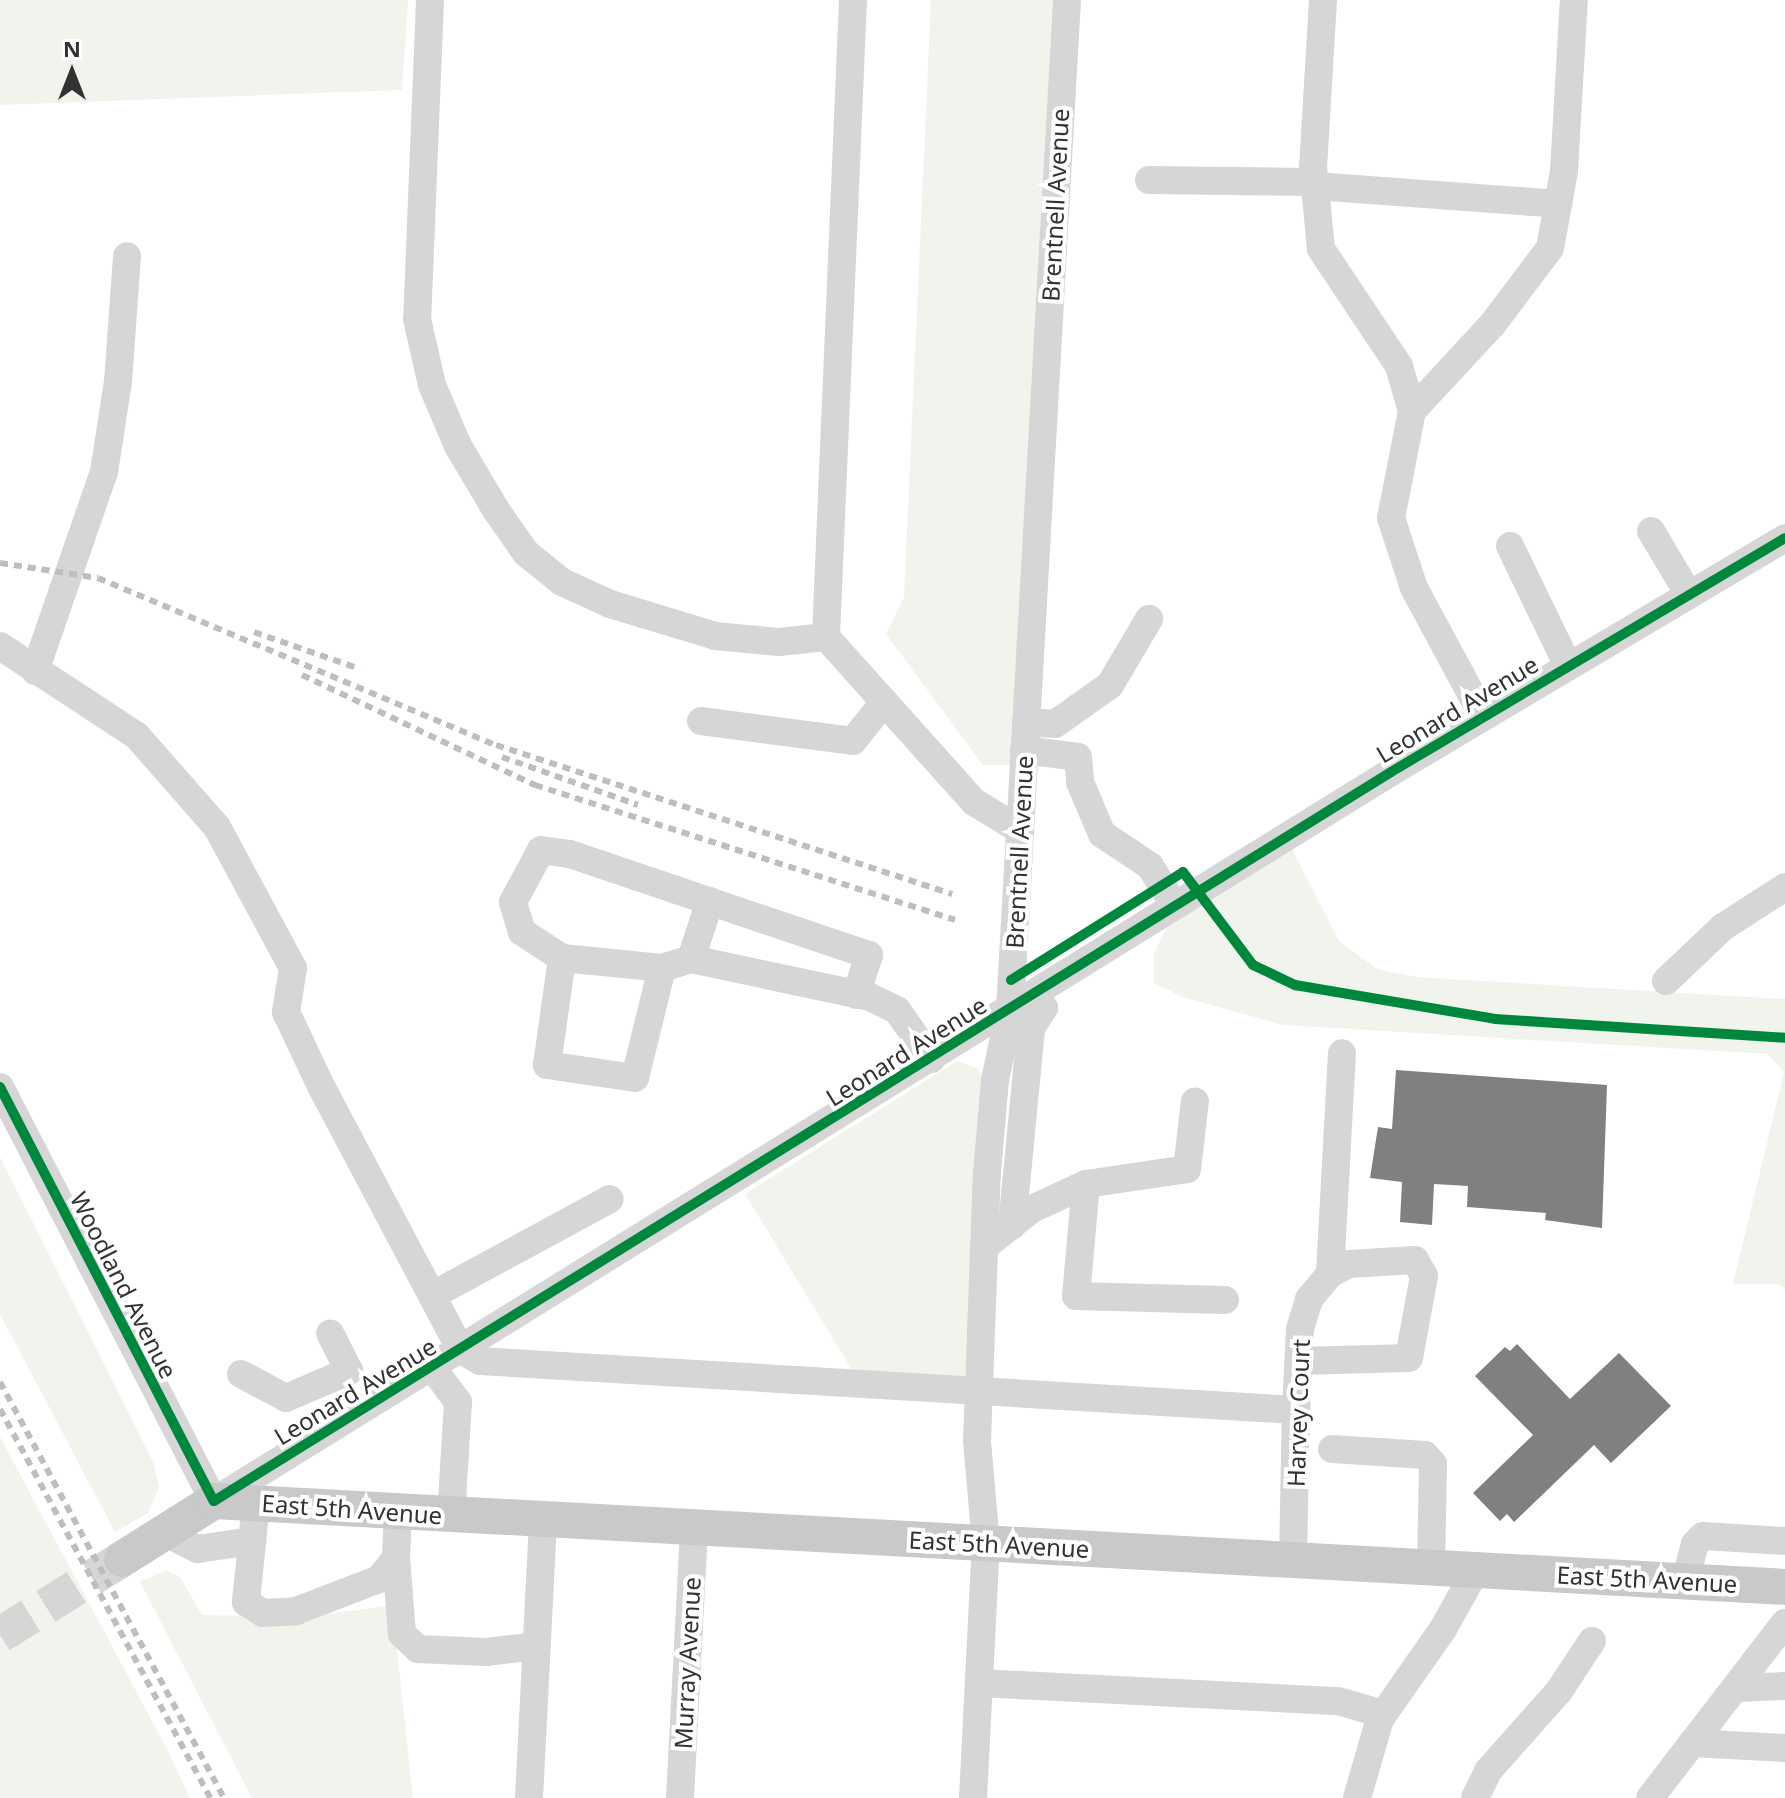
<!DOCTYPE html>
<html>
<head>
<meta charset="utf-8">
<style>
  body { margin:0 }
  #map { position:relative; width:1785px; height:1798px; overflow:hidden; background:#fff; font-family:"Noto Sans",sans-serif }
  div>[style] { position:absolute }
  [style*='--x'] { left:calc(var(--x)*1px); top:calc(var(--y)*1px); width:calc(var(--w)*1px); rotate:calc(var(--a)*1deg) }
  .green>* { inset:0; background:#f1f4ec }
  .building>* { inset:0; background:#808080 }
  .major-tunnel>* { height:36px; margin-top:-18px; transform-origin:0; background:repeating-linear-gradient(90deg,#d6d6d6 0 36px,transparent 0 54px) }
  .minor>* { height:28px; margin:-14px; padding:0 14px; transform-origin:14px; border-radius:14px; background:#d6d6d6 }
  .major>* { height:36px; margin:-18px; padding:0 18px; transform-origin:18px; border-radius:18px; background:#c9c9c9 }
  .rail>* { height:6px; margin-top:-3px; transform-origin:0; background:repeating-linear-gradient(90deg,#bebebe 0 8px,transparent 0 14px) }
  .cycleway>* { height:10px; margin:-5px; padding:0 5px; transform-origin:5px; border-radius:5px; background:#00873e }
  span { translate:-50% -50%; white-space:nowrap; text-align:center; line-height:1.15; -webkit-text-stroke:8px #fff; paint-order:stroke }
  .street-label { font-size:24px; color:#323232 }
  .north { position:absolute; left:32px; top:32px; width:80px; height:80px; -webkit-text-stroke:6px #fff; paint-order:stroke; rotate:0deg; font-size:22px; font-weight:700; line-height:32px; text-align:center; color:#323232 }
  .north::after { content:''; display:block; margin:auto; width:28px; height:36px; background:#323232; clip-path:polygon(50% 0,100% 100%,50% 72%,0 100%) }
</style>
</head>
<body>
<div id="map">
  <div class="green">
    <i style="clip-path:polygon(0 0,408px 0,402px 90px,0 105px)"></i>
    <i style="clip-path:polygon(931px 0,1053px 0,1010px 765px,983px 765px,886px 634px,904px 597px)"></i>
    <i style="clip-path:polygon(1291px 847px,1339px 941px,1377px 969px,1416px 977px,1785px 999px,1785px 1289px,1778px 1284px,1733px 1284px,1784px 1072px,1768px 1054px,1283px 1025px,1183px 997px,1154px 983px,1154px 953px,1168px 925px)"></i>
    <i style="clip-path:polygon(957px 1061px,979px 1069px,983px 1087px,965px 1377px,855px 1375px,745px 1194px)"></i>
    <i style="clip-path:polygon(0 1157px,154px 1464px,159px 1487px,148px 1513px,115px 1532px,0 1314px)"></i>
    <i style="clip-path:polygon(0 1437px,166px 1747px,190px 1798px,0 1798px)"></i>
    <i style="clip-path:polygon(166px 1570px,180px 1577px,202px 1615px,303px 1617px,392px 1605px,413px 1798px,252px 1798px,140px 1582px)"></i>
  </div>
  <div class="building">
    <i style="clip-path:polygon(1396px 1070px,1607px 1085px,1602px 1228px,1545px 1220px,1546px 1213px,1467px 1207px,1468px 1186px,1434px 1184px,1432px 1225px,1400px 1222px,1402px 1182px,1370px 1178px,1378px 1127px,1392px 1129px)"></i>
    <i style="clip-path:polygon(1517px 1344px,1570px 1399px,1619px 1353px,1671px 1406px,1611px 1463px,1594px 1445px,1514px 1522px,1507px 1514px,1500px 1521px,1473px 1493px,1533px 1435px,1475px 1376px,1505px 1347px,1510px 1351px)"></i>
  </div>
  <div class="major-tunnel">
    <i style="--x:0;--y:1635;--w:144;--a:-31.9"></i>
  </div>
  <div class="minor">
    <i style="--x:430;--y:0;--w:319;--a:92.3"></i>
    <i style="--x:417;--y:319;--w:68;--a:77.2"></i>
    <i style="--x:432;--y:385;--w:66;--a:66.9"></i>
    <i style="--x:458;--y:446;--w:74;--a:59.3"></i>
    <i style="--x:496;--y:510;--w:52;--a:55.1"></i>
    <i style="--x:526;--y:553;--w:46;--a:38.9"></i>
    <i style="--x:562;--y:582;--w:53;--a:24.6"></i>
    <i style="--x:610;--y:604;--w:110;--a:16.9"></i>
    <i style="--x:715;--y:636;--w:64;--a:5.4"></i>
    <i style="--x:779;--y:642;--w:47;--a:-6.1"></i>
    <i style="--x:853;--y:0;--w:638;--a:92.43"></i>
    <i style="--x:826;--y:637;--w:222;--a:48.1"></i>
    <i style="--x:974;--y:802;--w:54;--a:31.3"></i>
    <i style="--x:1323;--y:0;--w:166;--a:93.4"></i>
    <i style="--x:1313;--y:166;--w:83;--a:84.5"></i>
    <i style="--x:1321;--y:249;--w:141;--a:56.3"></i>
    <i style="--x:1399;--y:366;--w:47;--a:73.9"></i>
    <i style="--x:1149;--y:180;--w:166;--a:0.7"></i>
    <i style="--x:1315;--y:186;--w:244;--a:4.2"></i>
    <i style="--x:1651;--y:531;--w:72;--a:59.2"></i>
    <i style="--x:1510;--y:546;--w:131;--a:64.2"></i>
    <i style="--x:0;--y:646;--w:164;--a:33.3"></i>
    <i style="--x:137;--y:736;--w:121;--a:48.7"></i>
    <i style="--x:217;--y:827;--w:160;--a:61.7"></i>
    <i style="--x:293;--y:968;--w:45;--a:99"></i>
    <i style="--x:286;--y:1012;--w:84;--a:64.7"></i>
    <i style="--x:322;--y:1088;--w:297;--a:62.1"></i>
    <i style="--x:461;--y:1350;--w:22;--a:30"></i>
    <i style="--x:480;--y:1361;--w:817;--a:3.44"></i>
    <i style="--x:35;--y:671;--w:211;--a:-70.9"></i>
    <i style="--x:104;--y:472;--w:91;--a:-81.2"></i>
    <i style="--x:118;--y:382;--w:126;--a:-85.9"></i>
    <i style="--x:1483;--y:716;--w:145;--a:-118.3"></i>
    <i style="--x:1414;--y:588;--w:74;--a:-108.2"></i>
    <i style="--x:1391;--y:518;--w:109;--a:-78.9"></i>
    <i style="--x:1412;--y:411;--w:117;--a:-47.1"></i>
    <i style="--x:1492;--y:325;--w:96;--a:-53"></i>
    <i style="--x:1550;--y:248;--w:78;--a:-79.7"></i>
    <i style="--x:1564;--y:171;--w:171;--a:-86.7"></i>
    <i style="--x:701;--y:721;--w:153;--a:7.5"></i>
    <i style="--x:853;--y:741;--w:50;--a:-51.5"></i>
    <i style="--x:1026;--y:722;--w:29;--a:4"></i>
    <i style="--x:1055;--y:724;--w:67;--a:-35.3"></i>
    <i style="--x:1110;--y:685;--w:77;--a:-59.4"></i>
    <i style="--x:1024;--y:750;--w:54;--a:7.4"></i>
    <i style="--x:1078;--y:757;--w:25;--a:85"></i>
    <i style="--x:1080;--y:782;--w:56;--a:67.1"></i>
    <i style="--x:1102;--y:834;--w:58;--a:33.7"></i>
    <i style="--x:1150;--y:866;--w:47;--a:58"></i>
    <i style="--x:562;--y:958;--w:48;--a:-147"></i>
    <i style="--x:522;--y:932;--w:31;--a:-107"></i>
    <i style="--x:513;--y:902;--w:59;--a:-61.7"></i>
    <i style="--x:541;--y:850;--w:29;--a:8"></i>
    <i style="--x:570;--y:854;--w:316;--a:18.7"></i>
    <i style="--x:869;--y:955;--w:42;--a:108"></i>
    <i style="--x:691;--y:959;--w:61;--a:-71.9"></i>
    <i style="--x:662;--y:968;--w:113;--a:103.8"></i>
    <i style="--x:635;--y:1078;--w:89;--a:-171.6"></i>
    <i style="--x:547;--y:1065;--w:108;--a:-82"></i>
    <i style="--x:562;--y:958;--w:100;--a:5.7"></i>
    <i style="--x:662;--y:968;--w:30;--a:-17"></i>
    <i style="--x:691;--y:959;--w:183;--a:12"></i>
    <i style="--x:870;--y:997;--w:30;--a:26"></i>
    <i style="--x:897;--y:1010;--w:60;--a:55.2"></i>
    <i style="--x:1666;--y:981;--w:79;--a:-43.5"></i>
    <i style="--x:1723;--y:927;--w:74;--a:-32.8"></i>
    <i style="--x:0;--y:1087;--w:466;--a:62.7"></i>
    <i style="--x:214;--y:1501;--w:1384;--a:-31.77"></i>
    <i style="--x:1391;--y:772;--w:458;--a:-30.7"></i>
    <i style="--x:1086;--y:1184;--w:112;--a:95.1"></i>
    <i style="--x:1076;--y:1296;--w:149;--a:1.5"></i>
    <i style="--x:1012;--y:1226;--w:199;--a:-84.5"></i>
    <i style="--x:1031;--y:1028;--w:24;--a:-57"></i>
    <i style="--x:1044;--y:1008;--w:17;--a:-118"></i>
    <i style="--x:984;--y:1247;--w:61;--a:-38.4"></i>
    <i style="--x:1032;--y:1209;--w:60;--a:-24.8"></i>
    <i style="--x:1086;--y:1184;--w:102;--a:-8.4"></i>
    <i style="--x:1187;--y:1169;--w:68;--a:-83.3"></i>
    <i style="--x:1330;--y:1274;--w:221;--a:-86.9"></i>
    <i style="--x:433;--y:1295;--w:201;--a:-28.5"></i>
    <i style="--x:432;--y:1367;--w:44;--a:53.4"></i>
    <i style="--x:458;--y:1402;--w:113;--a:93.5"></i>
    <i style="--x:241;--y:1374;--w:51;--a:28.1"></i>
    <i style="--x:286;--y:1398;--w:69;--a:-23.2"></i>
    <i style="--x:349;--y:1371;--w:42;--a:-116.6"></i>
    <i style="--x:1332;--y:1449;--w:93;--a:3.7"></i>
    <i style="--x:1425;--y:1455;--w:12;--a:48"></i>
    <i style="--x:1433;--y:1464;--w:103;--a:91.1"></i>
    <i style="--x:256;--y:1503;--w:100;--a:95.8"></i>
    <i style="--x:246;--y:1602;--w:20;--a:33"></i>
    <i style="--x:263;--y:1613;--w:33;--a:-3"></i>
    <i style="--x:296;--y:1611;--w:89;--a:-21.1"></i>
    <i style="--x:379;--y:1579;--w:27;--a:-51"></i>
    <i style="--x:396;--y:1558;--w:46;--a:-87.5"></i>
    <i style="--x:164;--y:1532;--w:38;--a:27"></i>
    <i style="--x:198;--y:1549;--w:55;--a:-8.4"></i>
    <i style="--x:396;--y:1558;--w:76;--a:85.5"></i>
    <i style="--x:402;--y:1634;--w:22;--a:43"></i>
    <i style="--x:418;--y:1649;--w:68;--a:2.5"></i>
    <i style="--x:486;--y:1652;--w:51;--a:-6.7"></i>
    <i style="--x:1293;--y:1560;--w:150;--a:-88.9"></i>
    <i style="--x:1296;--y:1410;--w:81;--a:-87.2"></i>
    <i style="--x:1300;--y:1329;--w:31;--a:-73"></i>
    <i style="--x:1309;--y:1299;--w:33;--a:-50"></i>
    <i style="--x:1330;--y:1274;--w:21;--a:-28"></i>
    <i style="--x:1349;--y:1264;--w:66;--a:-3.5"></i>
    <i style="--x:1415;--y:1260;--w:18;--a:61"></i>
    <i style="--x:1424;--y:1276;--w:83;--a:100.4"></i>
    <i style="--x:1409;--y:1358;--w:110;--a:178.4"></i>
    <i style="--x:1685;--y:1581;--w:38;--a:-75"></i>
    <i style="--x:1695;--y:1544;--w:11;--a:-45"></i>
    <i style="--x:1703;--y:1536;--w:82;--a:3.5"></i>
    <i style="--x:979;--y:1683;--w:359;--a:2.9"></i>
    <i style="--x:1338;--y:1701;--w:47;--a:16.1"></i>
    <i style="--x:1735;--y:1688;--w:50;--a:-2.3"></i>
    <i style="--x:1692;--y:1743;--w:93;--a:3.1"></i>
    <i style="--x:529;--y:1798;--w:277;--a:-87.1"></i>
    <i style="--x:680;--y:1798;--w:269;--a:-87"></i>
    <i style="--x:973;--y:1798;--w:254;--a:-87.1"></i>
    <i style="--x:986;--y:1544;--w:103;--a:-95"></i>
    <i style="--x:977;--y:1441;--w:268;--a:-87.9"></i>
    <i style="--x:987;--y:1173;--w:93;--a:-85.1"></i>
    <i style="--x:995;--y:1080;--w:72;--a:-77.9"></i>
    <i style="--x:1010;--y:1010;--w:1012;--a:-86.77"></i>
    <i style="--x:1357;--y:1798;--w:82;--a:-73.8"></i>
    <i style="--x:1380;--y:1719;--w:110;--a:-55"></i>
    <i style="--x:1443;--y:1629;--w:68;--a:-60.8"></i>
    <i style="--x:1475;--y:1798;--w:30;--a:-64"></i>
    <i style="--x:1488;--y:1771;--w:107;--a:-48.4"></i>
    <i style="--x:1559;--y:1691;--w:60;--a:-56.6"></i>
    <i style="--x:1650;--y:1798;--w:221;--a:-52.4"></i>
  </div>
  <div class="major">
    <i style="--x:122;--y:1559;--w:109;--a:-32.2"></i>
    <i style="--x:214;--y:1501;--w:1573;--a:3.13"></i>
  </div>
  <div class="rail">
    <i style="--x:0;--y:563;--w:99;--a:8.7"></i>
    <i style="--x:98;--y:578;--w:432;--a:22.8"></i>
    <i style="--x:496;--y:745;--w:480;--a:18.1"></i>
    <i style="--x:254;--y:632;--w:112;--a:19.2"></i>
    <i style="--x:302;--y:675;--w:258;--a:25.3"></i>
    <i style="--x:535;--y:785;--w:441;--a:17.8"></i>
    <i style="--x:502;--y:757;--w:144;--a:19.4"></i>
    <i style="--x:0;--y:1382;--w:472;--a:61.7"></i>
    <i style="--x:0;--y:1409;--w:442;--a:61.6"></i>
  </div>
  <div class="cycleway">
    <i style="--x:1011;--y:980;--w:203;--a:-32.1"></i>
    <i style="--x:1183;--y:872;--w:116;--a:53"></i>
    <i style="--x:1253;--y:965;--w:47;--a:25.5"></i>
    <i style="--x:1295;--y:985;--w:203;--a:9.6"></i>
    <i style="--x:1495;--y:1019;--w:291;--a:3.7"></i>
    <i style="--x:0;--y:1087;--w:466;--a:62.7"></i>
    <i style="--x:214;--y:1501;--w:1384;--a:-31.77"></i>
    <i style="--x:1391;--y:772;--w:458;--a:-30.7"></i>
  </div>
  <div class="street-label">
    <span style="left:1055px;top:205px;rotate:-87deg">Brentnell Avenue</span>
    <span style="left:1457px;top:709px;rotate:-31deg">Leonard Avenue</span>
    <span style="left:1019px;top:852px;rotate:-87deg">Brentnell Avenue</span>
    <span style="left:906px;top:1051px;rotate:-32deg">Leonard Avenue</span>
    <span style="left:124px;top:1285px;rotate:63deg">Woodland Avenue</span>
    <span style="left:355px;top:1391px;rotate:-31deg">Leonard Avenue</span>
    <span style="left:1298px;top:1413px;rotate:-88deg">Harvey Court</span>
    <span style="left:352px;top:1509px;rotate:4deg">East 5th Avenue</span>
    <span style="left:999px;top:1544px;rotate:3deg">East 5th Avenue</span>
    <span style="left:1647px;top:1579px;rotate:3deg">East 5th Avenue</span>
    <span style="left:687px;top:1663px;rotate:-87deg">Murray Avenue</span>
  </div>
  <div class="north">N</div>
</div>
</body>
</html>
